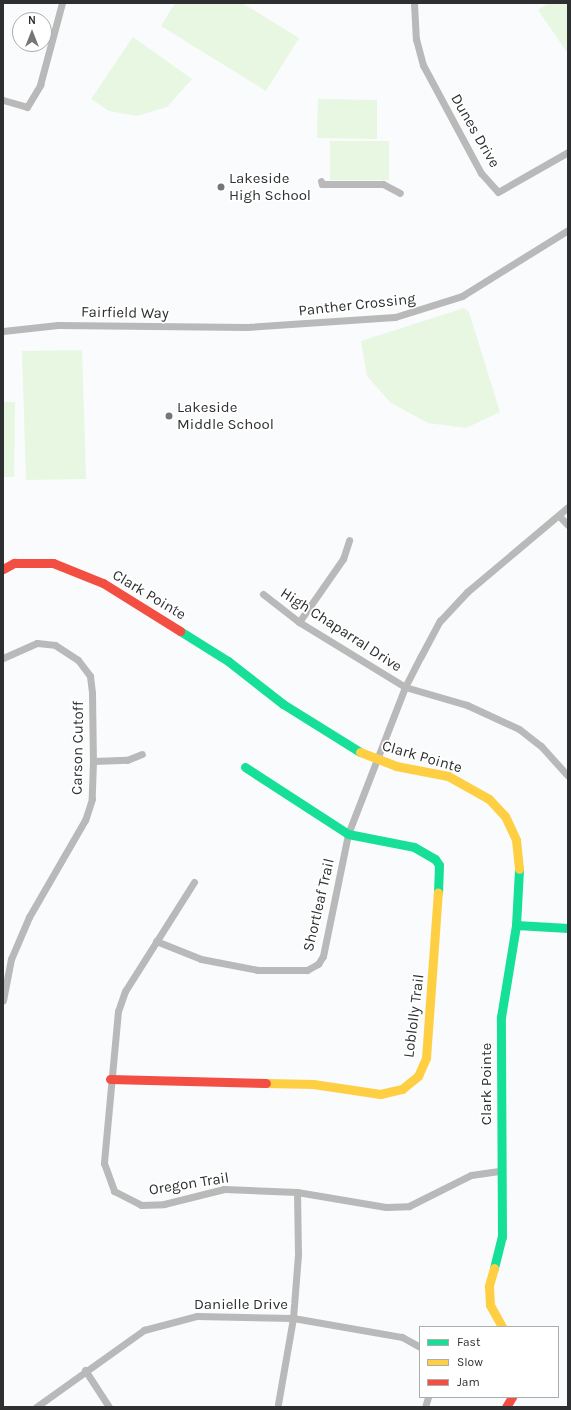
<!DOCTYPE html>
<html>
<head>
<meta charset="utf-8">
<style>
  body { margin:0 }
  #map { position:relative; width:571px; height:1410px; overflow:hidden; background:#fafbfc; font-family:Karla,sans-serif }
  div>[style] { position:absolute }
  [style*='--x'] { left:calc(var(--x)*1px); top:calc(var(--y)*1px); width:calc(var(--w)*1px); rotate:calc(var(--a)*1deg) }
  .green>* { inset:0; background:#e8f7e2 }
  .street>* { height:7px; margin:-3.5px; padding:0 3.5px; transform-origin:3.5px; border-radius:3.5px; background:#b9b9b9 }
  .fast>* { height:9px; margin:-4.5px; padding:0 4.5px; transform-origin:4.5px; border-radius:4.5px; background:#16e098 }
  .slow>* { height:9px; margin:-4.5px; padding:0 4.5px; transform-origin:4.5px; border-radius:4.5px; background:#ffcf43 }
  .jam>* { height:9px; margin:-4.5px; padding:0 4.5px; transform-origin:4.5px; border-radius:4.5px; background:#f24e42 }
  .dots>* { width:11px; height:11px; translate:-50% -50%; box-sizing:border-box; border:2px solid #fff; border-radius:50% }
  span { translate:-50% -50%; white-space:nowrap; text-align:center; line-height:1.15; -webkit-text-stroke:3.5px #fff; paint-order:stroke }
  .street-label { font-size:15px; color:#2e2f30 }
  .poi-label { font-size:15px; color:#2e2f30 }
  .left { translate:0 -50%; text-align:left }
  .frame { position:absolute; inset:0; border:4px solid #2e2f30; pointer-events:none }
  .legend { position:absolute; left:419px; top:1326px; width:140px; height:72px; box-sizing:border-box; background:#fff; border:1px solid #abacac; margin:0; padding:5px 7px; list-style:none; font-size:12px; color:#2e2f30 }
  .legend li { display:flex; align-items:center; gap:8px; height:20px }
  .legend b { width:20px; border:1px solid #abacac }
  .north { position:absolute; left:12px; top:12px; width:40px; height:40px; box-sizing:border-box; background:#fff; border:1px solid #abacac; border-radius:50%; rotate:0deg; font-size:11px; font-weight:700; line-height:16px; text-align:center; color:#2e2f30 }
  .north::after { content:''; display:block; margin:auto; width:14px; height:18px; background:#757677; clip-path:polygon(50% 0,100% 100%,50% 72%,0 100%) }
</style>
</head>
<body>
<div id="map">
  <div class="green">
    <i style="clip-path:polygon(175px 3px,242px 3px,299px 38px,266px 91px,161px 26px)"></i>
    <i style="clip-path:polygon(549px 3px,568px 3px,568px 54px,538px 10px)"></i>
    <i style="clip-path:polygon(133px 37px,192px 79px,167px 107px,137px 116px,109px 111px,91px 99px)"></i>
    <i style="clip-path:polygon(318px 99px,377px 100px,377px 139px,317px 138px)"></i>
    <i style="clip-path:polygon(330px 141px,389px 141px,389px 180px,330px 180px)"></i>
    <i style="clip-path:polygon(464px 308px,469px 312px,500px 412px,466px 428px,428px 423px,391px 403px,367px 376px,361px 341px)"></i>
    <i style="clip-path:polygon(82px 350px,86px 479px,26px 480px,22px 351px)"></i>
    <i style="clip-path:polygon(3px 402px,15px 402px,14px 477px,3px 477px)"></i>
  </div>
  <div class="street">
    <i style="--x:414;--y:3;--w:36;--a:87"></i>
    <i style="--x:416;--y:39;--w:27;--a:75"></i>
    <i style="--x:423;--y:65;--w:123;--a:61.8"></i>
    <i style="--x:481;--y:173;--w:25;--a:48"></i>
    <i style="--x:498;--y:192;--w:81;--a:-29.7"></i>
    <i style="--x:3;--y:100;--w:25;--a:16"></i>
    <i style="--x:27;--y:107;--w:26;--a:-59"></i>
    <i style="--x:40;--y:85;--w:85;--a:-75"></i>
    <i style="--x:321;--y:181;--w:3;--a:72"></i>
    <i style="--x:322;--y:184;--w:61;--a:0"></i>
    <i style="--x:383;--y:184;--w:19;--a:28"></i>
    <i style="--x:3;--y:331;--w:55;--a:-6.2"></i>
    <i style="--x:58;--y:325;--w:189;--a:0.6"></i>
    <i style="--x:247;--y:327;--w:148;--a:-3.9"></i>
    <i style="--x:395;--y:317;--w:70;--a:-17.4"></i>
    <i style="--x:462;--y:296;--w:125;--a:-31.9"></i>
    <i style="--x:559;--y:516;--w:13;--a:45"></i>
    <i style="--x:263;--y:594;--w:46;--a:37.9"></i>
    <i style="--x:299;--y:622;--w:124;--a:31.5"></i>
    <i style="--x:405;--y:687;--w:65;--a:16.2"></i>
    <i style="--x:467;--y:705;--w:57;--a:24.8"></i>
    <i style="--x:519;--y:729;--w:28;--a:38"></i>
    <i style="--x:541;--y:746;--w:40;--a:48"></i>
    <i style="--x:299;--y:622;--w:77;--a:-55.1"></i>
    <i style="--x:343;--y:559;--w:20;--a:-72"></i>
    <i style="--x:3;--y:658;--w:37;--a:-24"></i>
    <i style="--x:37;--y:643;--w:18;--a:6"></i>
    <i style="--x:55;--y:645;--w:27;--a:33"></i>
    <i style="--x:78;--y:660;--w:20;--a:53"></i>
    <i style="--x:90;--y:676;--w:17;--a:83"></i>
    <i style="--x:92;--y:693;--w:68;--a:89.2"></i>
    <i style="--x:93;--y:761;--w:38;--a:92"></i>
    <i style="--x:92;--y:799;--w:22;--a:108"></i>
    <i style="--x:85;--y:820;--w:112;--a:120"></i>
    <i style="--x:29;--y:917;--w:46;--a:113.2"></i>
    <i style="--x:11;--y:959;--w:42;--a:101"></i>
    <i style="--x:93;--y:761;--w:34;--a:-2"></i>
    <i style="--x:127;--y:760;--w:16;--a:-22"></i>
    <i style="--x:194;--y:882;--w:129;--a:122.3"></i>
    <i style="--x:125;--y:991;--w:21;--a:109"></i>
    <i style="--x:118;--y:1011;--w:153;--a:95.3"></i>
    <i style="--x:104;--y:1163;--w:30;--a:70"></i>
    <i style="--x:114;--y:1191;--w:30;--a:27"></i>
    <i style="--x:141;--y:1205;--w:23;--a:-2"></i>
    <i style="--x:164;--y:1204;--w:62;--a:-14"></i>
    <i style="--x:224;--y:1189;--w:73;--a:2.4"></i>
    <i style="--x:297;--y:1192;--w:90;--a:9.6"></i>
    <i style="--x:386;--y:1207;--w:23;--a:-2"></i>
    <i style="--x:409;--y:1206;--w:69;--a:-26.6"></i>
    <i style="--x:471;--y:1175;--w:30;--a:-8"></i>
    <i style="--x:156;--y:941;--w:48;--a:21.8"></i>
    <i style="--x:201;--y:959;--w:58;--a:10.9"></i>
    <i style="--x:258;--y:970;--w:49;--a:0"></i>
    <i style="--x:307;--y:970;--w:13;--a:-29"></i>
    <i style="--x:318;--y:964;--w:9;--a:-58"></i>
    <i style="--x:323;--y:956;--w:125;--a:-78.4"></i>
    <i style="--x:348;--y:834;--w:158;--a:-68.8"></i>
    <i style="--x:405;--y:687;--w:35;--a:-63"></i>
    <i style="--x:421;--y:656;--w:40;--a:-62"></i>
    <i style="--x:440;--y:621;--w:40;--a:-47"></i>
    <i style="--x:467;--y:592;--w:132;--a:-40.1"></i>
    <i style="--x:85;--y:1370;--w:44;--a:57"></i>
    <i style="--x:278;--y:1404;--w:87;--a:-80.1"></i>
    <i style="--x:293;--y:1318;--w:63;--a:-85.5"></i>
    <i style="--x:298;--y:1255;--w:63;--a:-90.9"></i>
    <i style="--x:36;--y:1407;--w:133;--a:-35.5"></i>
    <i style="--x:144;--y:1330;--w:55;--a:-14.8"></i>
    <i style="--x:197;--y:1316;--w:96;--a:1.2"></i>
    <i style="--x:293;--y:1318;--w:111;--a:9.9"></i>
    <i style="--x:402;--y:1337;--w:21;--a:29"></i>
    <i style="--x:425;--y:1407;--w:10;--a:-73"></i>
  </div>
  <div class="fast">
    <i style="--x:180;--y:631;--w:57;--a:32"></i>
    <i style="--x:228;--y:661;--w:70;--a:38"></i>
    <i style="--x:283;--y:704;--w:91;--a:31.9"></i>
    <i style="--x:245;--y:767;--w:123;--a:33"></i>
    <i style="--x:348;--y:834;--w:67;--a:11.1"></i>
    <i style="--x:414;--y:847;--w:24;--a:30"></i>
    <i style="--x:435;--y:859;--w:7;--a:56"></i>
    <i style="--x:439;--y:865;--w:27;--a:92"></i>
    <i style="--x:516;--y:925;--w:52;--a:3.3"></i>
    <i style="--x:494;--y:1268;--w:32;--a:-76"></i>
    <i style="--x:502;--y:1237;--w:220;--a:-90.3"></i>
    <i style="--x:501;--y:1017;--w:93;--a:-80.7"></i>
    <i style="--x:516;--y:925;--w:56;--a:-86.9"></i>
  </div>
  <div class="slow">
    <i style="--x:360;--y:752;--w:39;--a:21"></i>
    <i style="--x:396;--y:766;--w:53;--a:10.9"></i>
    <i style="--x:448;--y:776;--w:47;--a:29.3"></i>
    <i style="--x:489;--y:799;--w:23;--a:47"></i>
    <i style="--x:505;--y:816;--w:26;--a:65"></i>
    <i style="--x:516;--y:840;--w:29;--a:84"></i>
    <i style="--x:266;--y:1083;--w:47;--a:1.2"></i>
    <i style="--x:313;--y:1084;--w:68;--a:8.5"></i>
    <i style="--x:380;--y:1094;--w:23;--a:-13"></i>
    <i style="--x:402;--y:1089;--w:21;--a:-39"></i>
    <i style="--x:418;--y:1076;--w:20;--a:-66"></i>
    <i style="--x:426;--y:1058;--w:166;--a:-85.9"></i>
    <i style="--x:494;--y:1268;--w:19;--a:106"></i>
    <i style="--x:489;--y:1286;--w:19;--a:87"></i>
    <i style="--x:490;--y:1305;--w:25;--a:61"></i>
  </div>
  <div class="jam">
    <i style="--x:3;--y:569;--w:13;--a:-29"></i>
    <i style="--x:14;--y:563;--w:39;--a:0"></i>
    <i style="--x:53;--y:563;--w:54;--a:21.8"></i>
    <i style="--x:103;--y:583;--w:91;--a:31.9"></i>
    <i style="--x:110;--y:1079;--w:156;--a:1.5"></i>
    <i style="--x:506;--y:1407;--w:12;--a:-59"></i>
  </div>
  <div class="dots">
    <i style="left:221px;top:187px;background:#757677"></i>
    <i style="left:169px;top:416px;background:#757677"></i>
  </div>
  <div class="street-label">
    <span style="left:475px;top:131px;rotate:60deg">Dunes Drive</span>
    <span style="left:357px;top:305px;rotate:-6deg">Panther Crossing</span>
    <span style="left:125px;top:313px;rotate:1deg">Fairfield Way</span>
    <span style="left:149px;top:595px;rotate:31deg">Clark Pointe</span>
    <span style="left:341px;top:630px;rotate:33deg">High Chaparral Drive</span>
    <span style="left:78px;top:748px;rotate:-89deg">Carson Cutoff</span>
    <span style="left:422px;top:757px;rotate:16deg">Clark Pointe</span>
    <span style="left:319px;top:905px;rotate:-77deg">Shortleaf Trail</span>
    <span style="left:414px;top:1016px;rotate:-83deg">Loblolly Trail</span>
    <span style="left:487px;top:1084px;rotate:-90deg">Clark Pointe</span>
    <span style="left:189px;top:1184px;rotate:-9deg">Oregon Trail</span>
    <span style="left:241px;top:1305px">Danielle Drive</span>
  </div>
  <div class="poi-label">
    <span class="left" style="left:229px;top:187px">Lakeside<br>High School</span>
    <span class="left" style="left:177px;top:416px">Lakeside<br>Middle School</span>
  </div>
  <div class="frame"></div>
  <ul class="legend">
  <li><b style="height:5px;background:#16e098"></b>Fast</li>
  <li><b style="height:5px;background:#ffcf43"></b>Slow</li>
  <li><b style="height:5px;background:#f24e42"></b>Jam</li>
  </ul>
  <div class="north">N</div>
</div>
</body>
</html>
